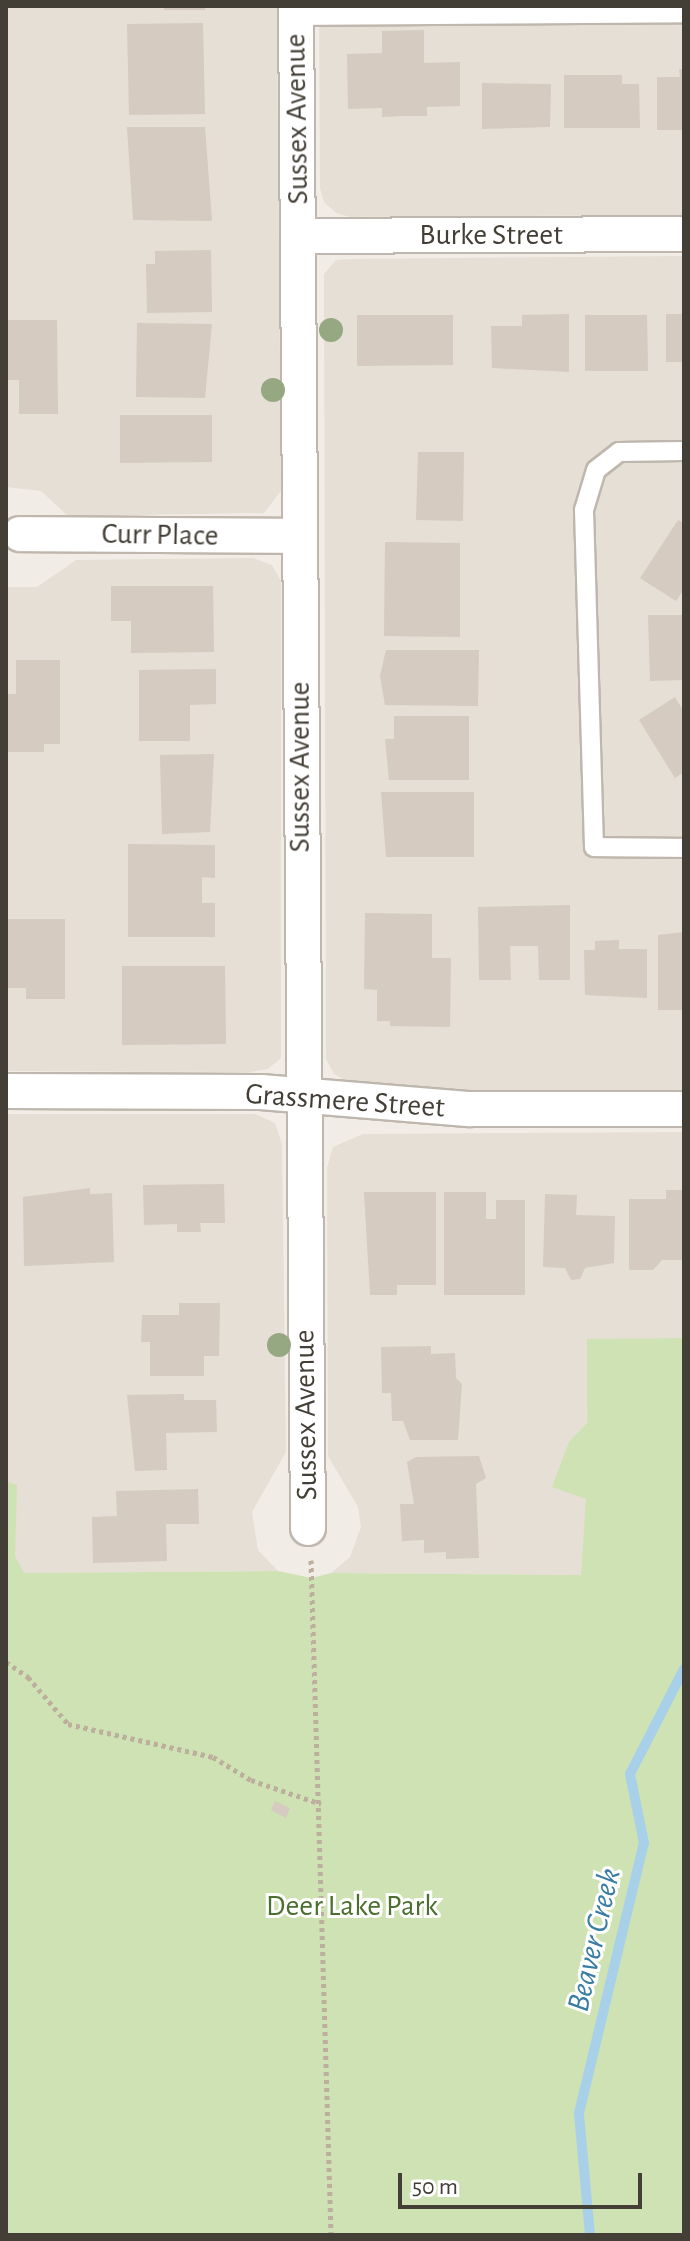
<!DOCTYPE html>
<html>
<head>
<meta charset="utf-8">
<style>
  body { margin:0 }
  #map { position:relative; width:690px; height:2241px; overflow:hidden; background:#f1ede6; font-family:"Alegreya Sans",sans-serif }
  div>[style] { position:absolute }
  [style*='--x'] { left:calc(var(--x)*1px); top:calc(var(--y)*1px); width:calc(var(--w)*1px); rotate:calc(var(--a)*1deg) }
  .residential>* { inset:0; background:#e5dfd5 }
  .green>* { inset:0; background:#cfe2b3 }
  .stream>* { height:10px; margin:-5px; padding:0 5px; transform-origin:5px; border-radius:5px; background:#a8d1e9 }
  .building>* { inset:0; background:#d5cbc0 }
  .path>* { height:5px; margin-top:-2.5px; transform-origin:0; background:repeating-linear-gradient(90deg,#bcaf9d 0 4px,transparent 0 8px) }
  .roads { filter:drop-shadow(2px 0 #bfb7ad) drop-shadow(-2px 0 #bfb7ad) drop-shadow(0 2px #bfb7ad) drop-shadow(0 -2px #bfb7ad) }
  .service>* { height:18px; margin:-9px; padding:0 9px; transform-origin:9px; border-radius:9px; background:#fff }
  .minor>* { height:34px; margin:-17px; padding:0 17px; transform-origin:17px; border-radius:17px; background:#fff }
  .trees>* { width:24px; height:24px; margin:-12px; border-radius:50%; background:#96a881 }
  span { translate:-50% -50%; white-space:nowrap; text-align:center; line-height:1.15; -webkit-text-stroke:6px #fff; paint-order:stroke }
  .street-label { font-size:30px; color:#433e36 }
  .park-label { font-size:30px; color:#4b6f2f }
  .water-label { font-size:32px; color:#3a7da4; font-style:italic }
  .frame { position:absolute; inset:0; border:8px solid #433e36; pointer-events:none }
  .scale { position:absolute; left:398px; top:2173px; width:244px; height:36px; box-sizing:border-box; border:4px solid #433e36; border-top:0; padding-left:10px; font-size:24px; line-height:28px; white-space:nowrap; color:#433e36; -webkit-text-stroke:6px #fff; paint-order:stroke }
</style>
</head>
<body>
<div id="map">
  <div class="residential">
    <i style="clip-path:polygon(6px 6px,277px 6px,281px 491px,264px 513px,68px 516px,41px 491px,6px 487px)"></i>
    <i style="clip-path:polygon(319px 6px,684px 6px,684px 215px,350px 217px,336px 213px,324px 202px,320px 188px)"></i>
    <i style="clip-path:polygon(684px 256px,684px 1092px,466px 1092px,347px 1081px,334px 1074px,326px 1059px,324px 274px,336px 260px,350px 259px)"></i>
    <i style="clip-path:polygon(253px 558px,272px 565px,281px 581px,281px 1058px,268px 1069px,250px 1072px,6px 1071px,6px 587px,37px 587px,76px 560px)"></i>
    <i style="clip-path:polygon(6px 1114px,255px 1114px,275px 1123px,282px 1144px,286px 1452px,252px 1512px,258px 1550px,278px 1571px,16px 1573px,6px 1558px)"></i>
    <i style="clip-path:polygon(684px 1132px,684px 1338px,587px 1340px,586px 1575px,331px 1573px,350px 1557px,361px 1527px,358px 1507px,328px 1456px,327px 1168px,333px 1147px,363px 1134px)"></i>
  </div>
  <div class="green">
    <i style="clip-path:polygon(684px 1338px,684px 2235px,6px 2235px,6px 1481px,17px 1485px,15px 1556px,24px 1573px,278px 1571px,312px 1578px,331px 1573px,581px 1575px,586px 1499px,552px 1487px,569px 1442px,587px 1423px,587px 1339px)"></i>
  </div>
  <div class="stream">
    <i style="--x:590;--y:2235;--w:122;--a:-95.2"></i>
    <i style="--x:579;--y:2113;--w:278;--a:-76.5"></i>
    <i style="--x:644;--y:1843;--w:70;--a:-101.5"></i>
    <i style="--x:630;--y:1774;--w:118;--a:-62.8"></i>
  </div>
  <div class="building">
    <i style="clip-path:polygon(164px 6px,205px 6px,205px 10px,164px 10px)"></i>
    <i style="clip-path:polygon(203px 23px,205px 114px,129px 115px,127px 24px)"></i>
    <i style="clip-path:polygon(424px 30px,424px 63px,460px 62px,460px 106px,427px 107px,427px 116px,404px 116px,382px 117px,382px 108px,348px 109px,347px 54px,382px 53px,382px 31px)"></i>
    <i style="clip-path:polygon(679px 69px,684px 69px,684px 130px,657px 130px,657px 77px,680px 77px)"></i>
    <i style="clip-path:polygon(564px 75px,622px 75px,622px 84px,639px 84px,640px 128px,564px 128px)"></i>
    <i style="clip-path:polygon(482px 83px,551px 84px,550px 127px,482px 129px)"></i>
    <i style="clip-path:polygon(127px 127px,205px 127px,212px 221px,133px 220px)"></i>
    <i style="clip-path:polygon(211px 250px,212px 312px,147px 313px,146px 264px,155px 264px,155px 251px)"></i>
    <i style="clip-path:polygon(569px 314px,569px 372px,492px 368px,491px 326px,522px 326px,522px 315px)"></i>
    <i style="clip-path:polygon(666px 314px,684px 314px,684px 362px,666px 362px)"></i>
    <i style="clip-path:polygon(357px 315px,453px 315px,453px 365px,357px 366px)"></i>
    <i style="clip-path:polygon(585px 315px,647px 315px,648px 371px,585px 371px)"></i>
    <i style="clip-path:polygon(6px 320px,57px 320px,58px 414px,19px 414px,19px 380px,6px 380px)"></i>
    <i style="clip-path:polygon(137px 323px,212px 324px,205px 398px,136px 397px)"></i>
    <i style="clip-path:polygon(120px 415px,212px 415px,212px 462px,120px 463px)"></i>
    <i style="clip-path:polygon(418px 452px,464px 452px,463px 521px,416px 520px)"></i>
    <i style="clip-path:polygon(678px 520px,684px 523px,684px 589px,676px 601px,640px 578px)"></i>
    <i style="clip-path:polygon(385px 542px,460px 543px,460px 637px,384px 636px)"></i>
    <i style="clip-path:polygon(111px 586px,213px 586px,214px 652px,131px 653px,131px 621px,111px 621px)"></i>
    <i style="clip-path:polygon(648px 615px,684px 615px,684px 680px,650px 681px)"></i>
    <i style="clip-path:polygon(386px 650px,479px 650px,478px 706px,385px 705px,380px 676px)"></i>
    <i style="clip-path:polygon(16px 660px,60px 660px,60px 744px,44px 744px,44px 752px,6px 752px,6px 694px,16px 694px)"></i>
    <i style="clip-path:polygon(216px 669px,216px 704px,190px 705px,190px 741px,139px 741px,139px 670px)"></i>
    <i style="clip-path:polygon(675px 697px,684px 712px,684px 772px,675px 778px,639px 720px)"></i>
    <i style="clip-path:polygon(394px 716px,469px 716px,469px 780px,389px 780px,385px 739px,394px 739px)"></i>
    <i style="clip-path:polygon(214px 754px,210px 832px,162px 834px,160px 755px)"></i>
    <i style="clip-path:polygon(381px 792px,474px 792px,474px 857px,386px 857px)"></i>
    <i style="clip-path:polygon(128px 844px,215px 845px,215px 878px,202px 877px,202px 903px,215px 903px,215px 937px,128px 937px)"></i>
    <i style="clip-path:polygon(570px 905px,570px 980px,539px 980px,538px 946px,510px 946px,511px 980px,479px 980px,478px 907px)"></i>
    <i style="clip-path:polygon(365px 913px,432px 914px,432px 958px,451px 958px,450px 1027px,390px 1026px,390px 1021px,377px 1021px,377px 990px,364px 989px)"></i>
    <i style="clip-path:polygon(7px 919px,65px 919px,65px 999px,26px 999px,26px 988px,6px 988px)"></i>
    <i style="clip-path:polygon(684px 932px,684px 1010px,658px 1010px,658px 935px)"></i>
    <i style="clip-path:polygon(619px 940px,619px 949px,647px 949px,647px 998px,585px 995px,584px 950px,595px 950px,595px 941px)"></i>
    <i style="clip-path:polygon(122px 966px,225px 966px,226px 1044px,122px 1045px)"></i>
    <i style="clip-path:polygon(224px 1184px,225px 1223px,200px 1223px,201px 1232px,177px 1232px,177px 1224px,144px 1225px,143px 1185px)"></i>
    <i style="clip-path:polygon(90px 1188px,90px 1194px,112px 1193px,114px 1262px,24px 1266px,23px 1197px)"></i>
    <i style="clip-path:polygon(666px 1190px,684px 1190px,684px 1260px,662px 1260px,653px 1270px,629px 1270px,629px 1199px,666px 1199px)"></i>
    <i style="clip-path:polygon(364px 1192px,436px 1192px,436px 1285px,397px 1285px,397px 1295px,370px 1295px)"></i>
    <i style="clip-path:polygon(444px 1192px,486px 1192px,486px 1219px,496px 1219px,496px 1200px,525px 1200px,525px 1295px,444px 1295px)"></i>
    <i style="clip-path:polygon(545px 1194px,577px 1195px,576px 1215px,615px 1216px,614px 1263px,585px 1268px,580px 1279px,571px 1280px,565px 1268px,543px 1267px)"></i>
    <i style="clip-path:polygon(179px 1303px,220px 1303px,219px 1356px,204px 1356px,204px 1376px,150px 1376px,150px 1342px,141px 1342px,142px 1315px,179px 1315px)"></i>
    <i style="clip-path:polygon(431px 1346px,431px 1354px,455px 1353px,456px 1378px,462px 1384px,458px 1440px,410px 1440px,403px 1421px,392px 1421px,391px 1393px,382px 1393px,381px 1347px)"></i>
    <i style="clip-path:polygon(184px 1394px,184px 1400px,216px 1400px,217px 1432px,166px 1433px,167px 1470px,135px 1471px,127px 1395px)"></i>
    <i style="clip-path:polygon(479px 1456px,486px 1478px,476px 1484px,479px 1558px,446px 1559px,446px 1552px,424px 1553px,424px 1540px,402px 1541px,400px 1504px,414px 1504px,407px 1462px,416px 1457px)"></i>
    <i style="clip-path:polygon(198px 1489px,199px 1524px,166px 1524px,167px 1561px,93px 1563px,92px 1517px,117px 1516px,116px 1491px)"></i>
    <i style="clip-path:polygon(275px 1801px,290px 1808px,286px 1818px,271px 1810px)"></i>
  </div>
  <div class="path">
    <i style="--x:311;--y:1560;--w:675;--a:88.3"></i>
    <i style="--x:6;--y:1662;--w:27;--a:34"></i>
    <i style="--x:28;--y:1677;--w:62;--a:49.6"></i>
    <i style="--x:68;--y:1724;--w:149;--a:12.8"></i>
    <i style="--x:213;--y:1757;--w:44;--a:31.2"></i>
    <i style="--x:251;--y:1780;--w:74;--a:18.9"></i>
  </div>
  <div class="roads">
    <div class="service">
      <i style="--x:296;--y:16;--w:388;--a:-0.4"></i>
      <i style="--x:684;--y:451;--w:65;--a:179.1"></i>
      <i style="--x:619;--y:452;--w:29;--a:142"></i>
      <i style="--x:596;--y:470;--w:42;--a:106.7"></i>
      <i style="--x:584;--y:510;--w:337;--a:88.3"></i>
      <i style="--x:594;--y:847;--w:90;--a:0.6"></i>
    </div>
    <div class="minor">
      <i style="--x:296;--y:6;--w:1522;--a:89.55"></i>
      <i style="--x:299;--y:236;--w:385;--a:-0.3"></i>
      <i style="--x:20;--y:534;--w:279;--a:0.4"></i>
      <i style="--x:6;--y:1091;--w:255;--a:0.2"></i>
      <i style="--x:261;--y:1092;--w:210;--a:4.7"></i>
      <i style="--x:470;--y:1109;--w:214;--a:0"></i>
    </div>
  </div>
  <div class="trees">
    <i style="left:331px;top:330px"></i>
    <i style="left:273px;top:390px"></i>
    <i style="left:279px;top:1345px"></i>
  </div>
  <div class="street-label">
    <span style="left:297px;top:119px;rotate:-91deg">Sussex Avenue</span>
    <span style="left:491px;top:235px">Burke Street</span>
    <span style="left:160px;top:535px;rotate:1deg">Curr Place</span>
    <span style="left:300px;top:767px;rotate:-90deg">Sussex Avenue</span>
    <span style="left:345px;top:1101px;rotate:4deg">Grassmere Street</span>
    <span style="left:306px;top:1415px;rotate:-91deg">Sussex Avenue</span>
  </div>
  <div class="park-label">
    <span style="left:352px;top:1906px">Deer Lake Park</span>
  </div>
  <div class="water-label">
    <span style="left:594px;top:1940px;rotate:-77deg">Beaver Creek</span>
  </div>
  <div class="frame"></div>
  <div class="scale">50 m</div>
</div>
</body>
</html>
